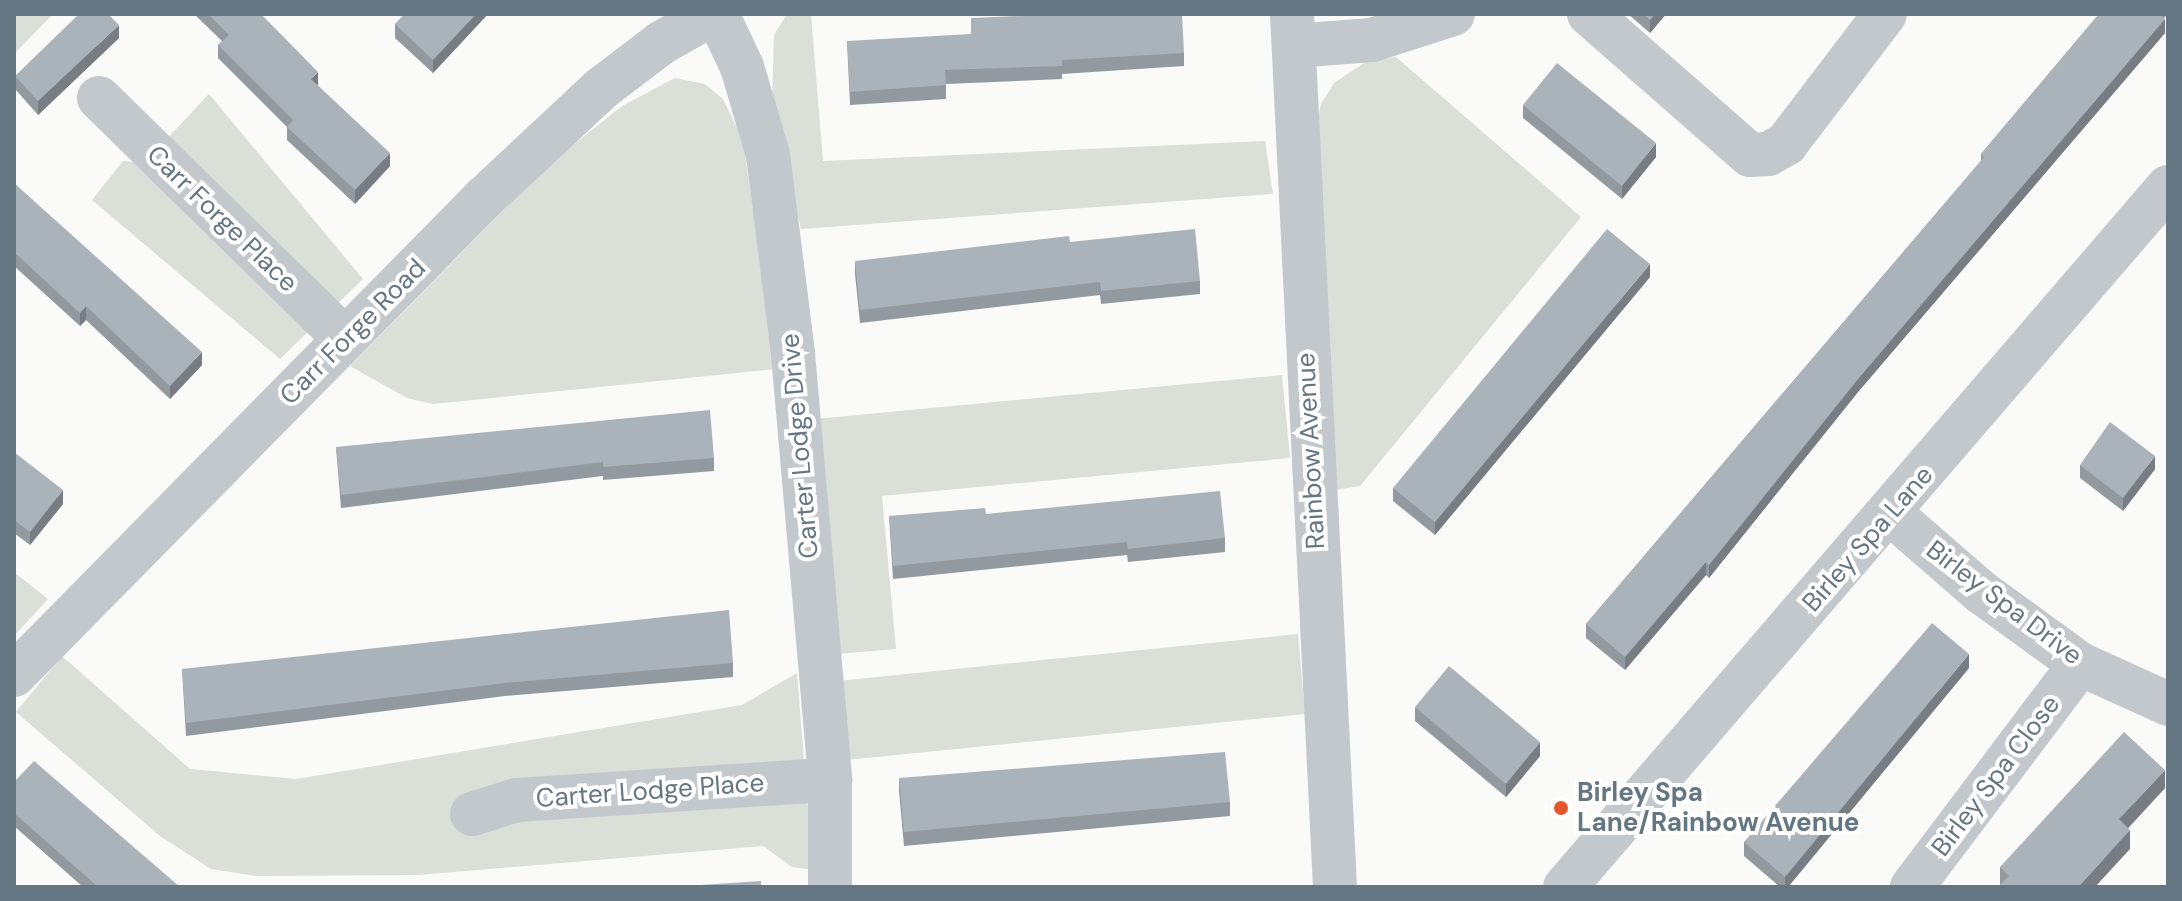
<!DOCTYPE html>
<html>
<head>
<meta charset="utf-8">
<style>
  body { margin:0 }
  #map { position:relative; width:2182px; height:901px; overflow:hidden; background:#fafaf8; font-family:"DM Sans",sans-serif }
  div>[style] { position:absolute }
  [style*='--x'] { left:calc(var(--x)*1px); top:calc(var(--y)*1px); width:calc(var(--w)*1px); rotate:calc(var(--a)*1deg) }
  .green>* { inset:0; background:#dadfd7 }
  .minor>* { height:44px; margin:-22px; padding:0 22px; transform-origin:22px; border-radius:22px; background:#c3c8cc }
  .wall>* { inset:0; background:#929a9f }
  .shaded-wall>* { inset:0; background:#777d82 }
  .building>* { inset:0; background:#aab3b9 }
  .dots>* { width:22px; height:22px; translate:-50% -50%; box-sizing:border-box; border:4px solid #fff; border-radius:50% }
  span { translate:-50% -50%; white-space:nowrap; text-align:center; line-height:1.15; -webkit-text-stroke:8px #fff; paint-order:stroke }
  .street-label { font-size:26px; color:#657683 }
  .poi-label { font-size:26px; color:#657683; font-weight:700 }
  .left { translate:0 -50%; text-align:left }
  .frame { position:absolute; inset:0; border:16px solid #657683; pointer-events:none }
</style>
</head>
<body>
<div id="map">
  <div class="green">
    <i style="clip-path:polygon(14px 14px,53px 14px,14px 54px)"></i>
    <i style="clip-path:polygon(787px 14px,811px 14px,823px 161px,1265px 141px,1273px 194px,801px 229px,772px 106px,774px 35px)"></i>
    <i style="clip-path:polygon(1396px 57px,1581px 217px,1360px 486px,1329px 491px,1315px 133px,1321px 104px,1334px 83px,1364px 63px)"></i>
    <i style="clip-path:polygon(675px 78px,705px 84px,723px 99px,743px 140px,776px 369px,433px 404px,407px 398px,350px 366px,548px 165px,622px 106px)"></i>
    <i style="clip-path:polygon(209px 94px,363px 279px,280px 359px,92px 200px,123px 161px,144px 163px)"></i>
    <i style="clip-path:polygon(1282px 375px,1290px 458px,882px 496px,896px 649px,837px 654px,815px 419px)"></i>
    <i style="clip-path:polygon(14px 572px,48px 599px,14px 636px)"></i>
    <i style="clip-path:polygon(1298px 634px,1305px 714px,846px 760px,838px 681px)"></i>
    <i style="clip-path:polygon(62px 656px,190px 769px,296px 779px,742px 705px,797px 673px,813px 870px,792px 867px,763px 846px,418px 875px,256px 876px,211px 869px,160px 836px,16px 712px)"></i>
  </div>
  <div class="minor">
    <i style="--x:717;--y:14;--w:59;--a:64.7"></i>
    <i style="--x:742;--y:67;--w:92;--a:73.5"></i>
    <i style="--x:768;--y:155;--w:201;--a:82.8"></i>
    <i style="--x:793;--y:354;--w:428;--a:85"></i>
    <i style="--x:830;--y:780;--w:107;--a:90"></i>
    <i style="--x:1292;--y:14;--w:874;--a:87.18"></i>
    <i style="--x:1589;--y:14;--w:214;--a:41.2"></i>
    <i style="--x:1750;--y:155;--w:18;--a:-3"></i>
    <i style="--x:1768;--y:154;--w:21;--a:-29"></i>
    <i style="--x:1786;--y:144;--w:163;--a:-52.7"></i>
    <i style="--x:1294;--y:46;--w:78;--a:-4.4"></i>
    <i style="--x:1372;--y:40;--w:85;--a:-17.8"></i>
    <i style="--x:99;--y:98;--w:344;--a:44.4"></i>
    <i style="--x:1890;--y:513;--w:121;--a:41"></i>
    <i style="--x:1981;--y:592;--w:122;--a:36"></i>
    <i style="--x:2080;--y:664;--w:97;--a:24.4"></i>
    <i style="--x:14;--y:675;--w:670;--a:-45.42"></i>
    <i style="--x:484;--y:198;--w:161;--a:-43"></i>
    <i style="--x:602;--y:88;--w:74;--a:-37.3"></i>
    <i style="--x:661;--y:43;--w:59;--a:-29.6"></i>
    <i style="--x:472;--y:814;--w:47;--a:-17.3"></i>
    <i style="--x:517;--y:800;--w:314;--a:-3.7"></i>
    <i style="--x:1565;--y:887;--w:924;--a:-49.26"></i>
    <i style="--x:1912;--y:887;--w:279;--a:-53"></i>
  </div>
  <div class="wall">
    <i style="clip-path:polygon(194px 14px,261px 14px,318px 86px,390px 166px,355px 204px,287px 140px,287px 127px,218px 58px,218px 45px,222px 41px)"></i>
    <i style="clip-path:polygon(405px 14px,488px 14px,433px 73px,395px 38px,395px 24px)"></i>
    <i style="clip-path:polygon(1628px 14px,1666px 14px,1650px 33px)"></i>
    <i style="clip-path:polygon(2099px 14px,2168px 14px,2164px 18px,2165px 33px,1858px 392px,1709px 578px,1706px 575px,1625px 670px,1586px 638px,1586px 624px,1981px 161px,1981px 154px)"></i>
    <i style="clip-path:polygon(119px 38px,38px 115px,15px 89px,15px 76px)"></i>
    <i style="clip-path:polygon(847px 41px,1184px 53px,1184px 66px,1062px 74px,1062px 79px,946px 84px,946px 99px,850px 105px)"></i>
    <i style="clip-path:polygon(1523px 105px,1656px 157px,1622px 199px,1523px 118px)"></i>
    <i style="clip-path:polygon(14px 183px,202px 365px,170px 399px,86px 320px,80px 326px,14px 266px)"></i>
    <i style="clip-path:polygon(855px 261px,1200px 281px,1200px 294px,1101px 304px,1100px 295px,860px 323px,855px 274px)"></i>
    <i style="clip-path:polygon(1650px 277px,1435px 535px,1393px 501px,1393px 488px)"></i>
    <i style="clip-path:polygon(336px 447px,714px 458px,714px 471px,603px 480px,603px 476px,341px 508px)"></i>
    <i style="clip-path:polygon(14px 452px,63px 504px,30px 545px,14px 533px)"></i>
    <i style="clip-path:polygon(2080px 465px,2155px 469px,2123px 511px,2080px 478px)"></i>
    <i style="clip-path:polygon(986px 514px,1225px 538px,1225px 552px,1128px 562px,1127px 555px,893px 579px,889px 516px)"></i>
    <i style="clip-path:polygon(733px 663px,733px 677px,505px 696px,186px 736px,182px 669px)"></i>
    <i style="clip-path:polygon(1969px 668px,1788px 887px,1780px 887px,1744px 856px,1744px 842px)"></i>
    <i style="clip-path:polygon(1415px 707px,1540px 756px,1506px 797px,1415px 721px)"></i>
    <i style="clip-path:polygon(899px 778px,1230px 802px,1230px 816px,904px 846px,899px 791px)"></i>
    <i style="clip-path:polygon(14px 782px,180px 887px,83px 887px,14px 826px)"></i>
    <i style="clip-path:polygon(2165px 788px,2128px 828px,2130px 849px,2000px 885px,2000px 867px)"></i>
  </div>
  <div class="shaded-wall">
    <i style="clip-path:polygon(476px 14px,488px 14px,433px 73px,433px 60px)"></i>
    <i style="clip-path:polygon(1655px 14px,1666px 14px,1650px 33px,1650px 20px)"></i>
    <i style="clip-path:polygon(2165px 19px,2165px 33px,1858px 392px,1709px 578px,1709px 565px,1858px 379px)"></i>
    <i style="clip-path:polygon(119px 25px,119px 38px,38px 115px,38px 101px)"></i>
    <i style="clip-path:polygon(318px 72px,318px 85px,311px 93px,311px 79px)"></i>
    <i style="clip-path:polygon(1656px 143px,1656px 157px,1622px 199px,1622px 186px)"></i>
    <i style="clip-path:polygon(390px 153px,390px 166px,355px 204px,355px 190px)"></i>
    <i style="clip-path:polygon(1650px 264px,1650px 277px,1435px 535px,1435px 522px)"></i>
    <i style="clip-path:polygon(86px 306px,86px 320px,80px 326px,80px 313px)"></i>
    <i style="clip-path:polygon(202px 352px,202px 365px,170px 399px,170px 386px)"></i>
    <i style="clip-path:polygon(2155px 456px,2155px 469px,2123px 511px,2123px 498px)"></i>
    <i style="clip-path:polygon(63px 490px,63px 504px,30px 545px,30px 532px)"></i>
    <i style="clip-path:polygon(1706px 562px,1706px 575px,1625px 670px,1625px 657px)"></i>
    <i style="clip-path:polygon(1969px 654px,1969px 668px,1788px 887px,1785px 887px,1785px 877px)"></i>
    <i style="clip-path:polygon(1540px 742px,1540px 756px,1506px 797px,1506px 784px)"></i>
    <i style="clip-path:polygon(2165px 770px,2165px 788px,2119px 838px,2119px 819px)"></i>
    <i style="clip-path:polygon(2130px 830px,2130px 849px,2095px 887px,2078px 887px)"></i>
  </div>
  <div class="building">
    <i style="clip-path:polygon(79px 14px,108px 14px,119px 25px,38px 101px,15px 76px)"></i>
    <i style="clip-path:polygon(208px 14px,261px 14px,318px 72px,311px 79px,390px 153px,355px 190px,287px 127px,293px 120px,218px 45px,229px 35px)"></i>
    <i style="clip-path:polygon(405px 14px,476px 14px,433px 60px,395px 24px)"></i>
    <i style="clip-path:polygon(1068px 14px,1182px 14px,1184px 53px,1062px 60px,1062px 66px,945px 70px,946px 85px,850px 92px,847px 41px,971px 34px,971px 18px)"></i>
    <i style="clip-path:polygon(1644px 14px,1655px 14px,1650px 20px)"></i>
    <i style="clip-path:polygon(2099px 14px,2159px 14px,2165px 19px,1858px 379px,1709px 565px,1706px 562px,1625px 657px,1586px 624px,1984px 157px,1981px 154px)"></i>
    <i style="clip-path:polygon(1557px 63px,1656px 143px,1622px 186px,1523px 105px)"></i>
    <i style="clip-path:polygon(14px 183px,202px 352px,170px 386px,86px 306px,80px 313px,14px 252px)"></i>
    <i style="clip-path:polygon(1195px 229px,1200px 281px,1101px 291px,1100px 282px,860px 310px,855px 261px,1069px 236px,1070px 242px)"></i>
    <i style="clip-path:polygon(1607px 229px,1650px 264px,1435px 522px,1393px 488px)"></i>
    <i style="clip-path:polygon(710px 410px,714px 458px,603px 467px,603px 462px,341px 495px,336px 447px)"></i>
    <i style="clip-path:polygon(2110px 422px,2155px 456px,2123px 498px,2080px 465px)"></i>
    <i style="clip-path:polygon(14px 452px,63px 490px,30px 532px,14px 520px)"></i>
    <i style="clip-path:polygon(1220px 491px,1225px 538px,1128px 549px,1127px 542px,893px 566px,889px 516px,985px 508px,986px 514px)"></i>
    <i style="clip-path:polygon(729px 610px,733px 663px,505px 683px,186px 723px,182px 669px)"></i>
    <i style="clip-path:polygon(1932px 623px,1969px 654px,1785px 877px,1744px 842px)"></i>
    <i style="clip-path:polygon(1449px 666px,1540px 742px,1506px 784px,1415px 707px)"></i>
    <i style="clip-path:polygon(2124px 732px,2165px 770px,2119px 819px,2130px 830px,2078px 887px,1998px 887px,2009px 876px,2000px 867px)"></i>
    <i style="clip-path:polygon(1225px 752px,1230px 802px,904px 832px,899px 778px)"></i>
    <i style="clip-path:polygon(34px 761px,180px 887px,98px 887px,14px 813px,14px 782px)"></i>
    <i style="clip-path:polygon(761px 881px,761px 887px,670px 887px)"></i>
  </div>
  <div class="dots">
    <i style="left:1561px;top:808px;background:#e4572e"></i>
  </div>
  <div class="street-label">
    <span style="left:222px;top:219px;rotate:44deg">Carr Forge Place</span>
    <span style="left:353px;top:332px;rotate:-45deg">Carr Forge Road</span>
    <span style="left:800px;top:446px;rotate:-95deg">Carter Lodge Drive</span>
    <span style="left:1311px;top:451px;rotate:-93deg">Rainbow Avenue</span>
    <span style="left:1868px;top:539px;rotate:-49deg">Birley Spa Lane</span>
    <span style="left:2004px;top:603px;rotate:37deg">Birley Spa Drive</span>
    <span style="left:1996px;top:776px;rotate:-53deg">Birley Spa Close</span>
    <span style="left:650px;top:791px;rotate:-4deg">Carter Lodge Place</span>
  </div>
  <div class="poi-label">
    <span class="left" style="left:1577px;top:808px">Birley Spa<br>Lane/Rainbow Avenue</span>
  </div>
  <div class="frame"></div>
</div>
</body>
</html>
